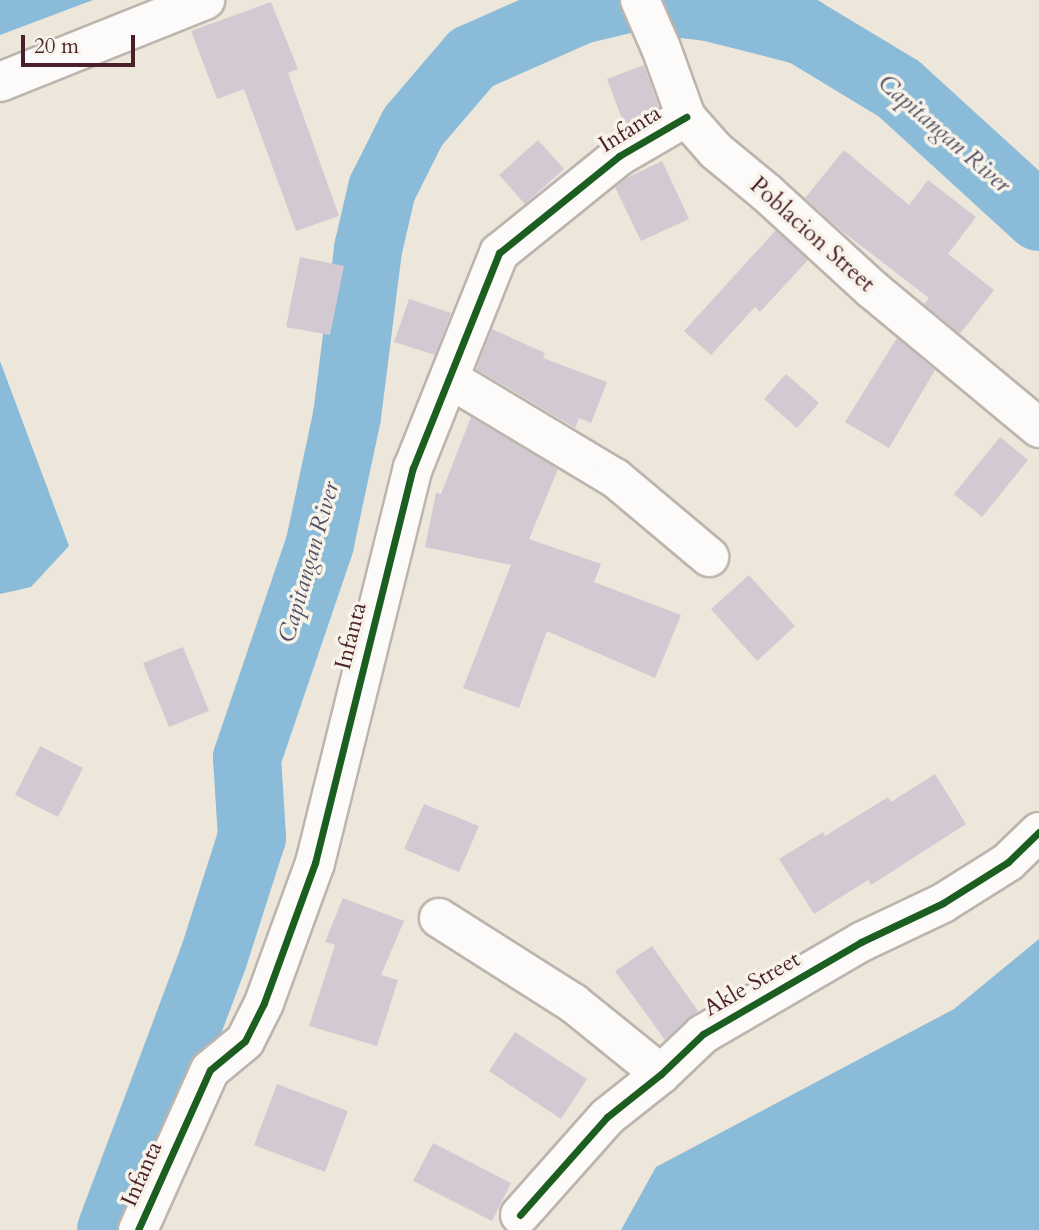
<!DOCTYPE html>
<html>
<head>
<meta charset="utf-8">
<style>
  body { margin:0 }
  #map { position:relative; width:1039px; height:1230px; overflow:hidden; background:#ede6db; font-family:Cardo,serif }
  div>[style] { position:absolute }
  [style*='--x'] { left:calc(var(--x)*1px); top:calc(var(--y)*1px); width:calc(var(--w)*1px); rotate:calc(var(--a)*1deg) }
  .water>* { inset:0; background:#8abbd8 }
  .river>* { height:68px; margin:-34px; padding:0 34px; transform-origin:34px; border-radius:34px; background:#8abbd8 }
  .building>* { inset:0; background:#d3c9d2 }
  .roads { filter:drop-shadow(2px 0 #bdb4ae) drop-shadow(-2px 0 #bdb4ae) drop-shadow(0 2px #bdb4ae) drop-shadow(0 -2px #bdb4ae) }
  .minor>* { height:38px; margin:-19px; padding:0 19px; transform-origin:19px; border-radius:19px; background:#fcfbfa }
  .major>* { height:38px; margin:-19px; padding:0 19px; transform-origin:19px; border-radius:19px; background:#fcfbfa }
  .cycleway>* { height:7px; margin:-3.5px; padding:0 3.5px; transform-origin:3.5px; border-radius:3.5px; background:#1b5e20 }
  span { translate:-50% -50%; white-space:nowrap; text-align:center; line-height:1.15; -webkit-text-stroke:7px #f7f3e8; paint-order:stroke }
  .street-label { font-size:23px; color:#4a1f2b }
  .water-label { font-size:24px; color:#524f67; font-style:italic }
  .scale { position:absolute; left:21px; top:35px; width:114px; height:32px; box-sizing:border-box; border:4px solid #4a1f2b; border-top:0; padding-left:9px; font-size:21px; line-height:24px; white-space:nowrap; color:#4a1f2b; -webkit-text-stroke:5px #f7f3e8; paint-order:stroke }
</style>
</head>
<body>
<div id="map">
  <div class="water">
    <i style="clip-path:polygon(0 0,93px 0,0 35px)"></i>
    <i style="clip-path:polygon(0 361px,69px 546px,31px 587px,0 594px)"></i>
    <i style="clip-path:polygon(1039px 939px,1039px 1230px,621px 1230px,656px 1167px,954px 1009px)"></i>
  </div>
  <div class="river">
    <i style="--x:646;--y:0;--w:63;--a:6.3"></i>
    <i style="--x:709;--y:7;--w:97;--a:14.3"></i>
    <i style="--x:803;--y:31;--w:112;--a:31.1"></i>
    <i style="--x:899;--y:89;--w:190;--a:42.4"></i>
    <i style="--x:111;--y:1230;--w:290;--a:-69.4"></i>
    <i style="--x:213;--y:959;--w:128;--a:-72.3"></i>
    <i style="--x:252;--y:837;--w:79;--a:-93.6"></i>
    <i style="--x:247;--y:758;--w:227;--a:-71.2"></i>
    <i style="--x:320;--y:543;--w:130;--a:-78"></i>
    <i style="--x:347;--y:416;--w:168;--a:-82.8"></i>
    <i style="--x:368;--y:249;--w:62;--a:-76.9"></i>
    <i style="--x:382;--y:189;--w:69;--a:-63.4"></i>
    <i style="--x:413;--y:127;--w:91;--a:-49.5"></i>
    <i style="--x:472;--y:58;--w:119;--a:-23.8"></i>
    <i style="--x:581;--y:10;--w:43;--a:-13.4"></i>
  </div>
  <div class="building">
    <i style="clip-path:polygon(271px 2px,298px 69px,288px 73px,339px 216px,296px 231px,244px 89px,217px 99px,191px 31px)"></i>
    <i style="clip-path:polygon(644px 65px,659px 107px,625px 127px,607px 79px)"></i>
    <i style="clip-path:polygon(538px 140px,564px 169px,525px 204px,499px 175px)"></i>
    <i style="clip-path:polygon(844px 150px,909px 205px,928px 180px,976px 217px,948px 254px,994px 290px,960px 334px,924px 304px,929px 298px,838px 228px,805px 198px)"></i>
    <i style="clip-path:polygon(662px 161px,689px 219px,641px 241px,615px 187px,627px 178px)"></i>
    <i style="clip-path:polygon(776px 230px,808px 260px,760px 312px,755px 307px,711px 355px,684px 331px)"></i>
    <i style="clip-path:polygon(300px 257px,344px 266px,330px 335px,286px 327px)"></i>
    <i style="clip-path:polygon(409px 299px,451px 313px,435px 355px,394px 342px)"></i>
    <i style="clip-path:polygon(492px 329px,545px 353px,543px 358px,607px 382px,591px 423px,579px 418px,575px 428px,476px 369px)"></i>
    <i style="clip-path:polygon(897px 338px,935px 370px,889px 448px,845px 422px)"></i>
    <i style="clip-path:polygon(786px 374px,819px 403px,797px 428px,764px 399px)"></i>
    <i style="clip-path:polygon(471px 417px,558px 469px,529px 539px,601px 564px,594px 582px,681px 615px,655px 678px,547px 631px,519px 708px,463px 688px,511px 565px,425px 547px,436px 493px,441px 494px)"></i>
    <i style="clip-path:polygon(1000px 437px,1028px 460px,982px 517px,954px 494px)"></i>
    <i style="clip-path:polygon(749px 575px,795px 626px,757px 661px,711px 609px)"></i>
    <i style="clip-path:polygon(183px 647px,209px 711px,169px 727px,143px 663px)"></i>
    <i style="clip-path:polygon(40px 746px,83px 768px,58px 817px,15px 795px)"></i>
    <i style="clip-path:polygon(935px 774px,966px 824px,871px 885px,868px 880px,814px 914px,779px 859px,823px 832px,825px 836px,888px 797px,891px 802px)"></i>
    <i style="clip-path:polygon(424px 804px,479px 826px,459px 872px,404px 849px)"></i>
    <i style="clip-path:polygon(343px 898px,404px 921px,381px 975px,398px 980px,377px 1046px,309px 1026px,335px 945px,325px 942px)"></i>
    <i style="clip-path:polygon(652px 946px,698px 1011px,665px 1040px,615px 971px)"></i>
    <i style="clip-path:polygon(515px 1032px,587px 1079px,561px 1119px,489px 1071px)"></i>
    <i style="clip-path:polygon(277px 1084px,348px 1111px,325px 1172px,254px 1145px)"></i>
    <i style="clip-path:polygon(433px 1143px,511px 1183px,492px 1221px,413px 1181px)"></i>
  </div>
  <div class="roads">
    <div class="minor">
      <i style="--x:640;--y:0;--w:52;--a:66.4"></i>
      <i style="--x:661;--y:48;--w:73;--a:70.1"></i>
      <i style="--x:686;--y:117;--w:45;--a:48.6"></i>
      <i style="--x:716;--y:151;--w:66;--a:39.5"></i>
      <i style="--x:767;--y:193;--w:144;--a:42.5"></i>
      <i style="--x:873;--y:290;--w:216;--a:39.7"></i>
      <i style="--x:450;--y:379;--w:192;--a:31"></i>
      <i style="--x:615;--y:478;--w:123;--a:40"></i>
      <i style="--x:439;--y:918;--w:159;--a:32.4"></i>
      <i style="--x:573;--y:1003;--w:113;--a:38.9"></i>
      <i style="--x:520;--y:1215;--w:131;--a:-48.4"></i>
      <i style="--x:607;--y:1117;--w:69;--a:-38.5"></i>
      <i style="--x:661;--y:1074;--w:58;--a:-43.6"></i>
      <i style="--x:703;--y:1034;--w:183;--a:-30.2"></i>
      <i style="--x:861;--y:942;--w:91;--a:-25.4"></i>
      <i style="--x:943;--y:903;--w:77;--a:-32.2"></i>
      <i style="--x:1008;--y:862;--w:43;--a:-44.1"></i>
      <i style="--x:138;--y:1230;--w:175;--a:-65.8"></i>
      <i style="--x:210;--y:1070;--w:45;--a:-39.6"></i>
      <i style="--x:245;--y:1041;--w:42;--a:-63.4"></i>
      <i style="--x:264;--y:1003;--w:149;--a:-70"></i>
      <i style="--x:315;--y:863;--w:407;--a:-76.1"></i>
      <i style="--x:413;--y:468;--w:232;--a:-68.2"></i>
      <i style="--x:499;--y:253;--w:154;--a:-38.9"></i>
      <i style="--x:619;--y:156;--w:78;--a:-30.2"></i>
    </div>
    <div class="major">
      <i style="--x:0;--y:82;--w:221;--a:-21.8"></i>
    </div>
  </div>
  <div class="cycleway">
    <i style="--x:520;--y:1215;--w:131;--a:-48.4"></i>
    <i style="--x:607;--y:1117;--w:69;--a:-38.5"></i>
    <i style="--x:661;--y:1074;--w:58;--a:-43.6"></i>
    <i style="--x:703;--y:1034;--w:183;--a:-30.2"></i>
    <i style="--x:861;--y:942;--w:91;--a:-25.4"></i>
    <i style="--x:943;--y:903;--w:77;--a:-32.2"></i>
    <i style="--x:1008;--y:862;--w:43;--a:-44.1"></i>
    <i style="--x:138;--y:1230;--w:175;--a:-65.8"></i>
    <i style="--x:210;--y:1070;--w:45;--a:-39.6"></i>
    <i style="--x:245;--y:1041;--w:42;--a:-63.4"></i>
    <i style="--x:264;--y:1003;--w:149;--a:-70"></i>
    <i style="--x:315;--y:863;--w:407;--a:-76.1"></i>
    <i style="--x:413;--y:468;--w:232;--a:-68.2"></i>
    <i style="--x:499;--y:253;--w:154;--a:-38.9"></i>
    <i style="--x:619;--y:156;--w:78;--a:-30.2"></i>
  </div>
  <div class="street-label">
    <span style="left:630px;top:129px;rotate:-32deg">Infanta</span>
    <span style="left:812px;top:235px;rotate:42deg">Poblacion Street</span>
    <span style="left:351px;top:636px;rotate:-76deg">Infanta</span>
    <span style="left:752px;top:984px;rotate:-30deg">Akle Street</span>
    <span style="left:142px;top:1174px;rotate:-66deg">Infanta</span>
  </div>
  <div class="water-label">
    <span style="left:944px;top:134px;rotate:41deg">Capitangan River</span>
    <span style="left:309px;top:562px;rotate:-74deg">Capitangan River</span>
  </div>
  <div class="scale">20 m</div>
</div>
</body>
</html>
